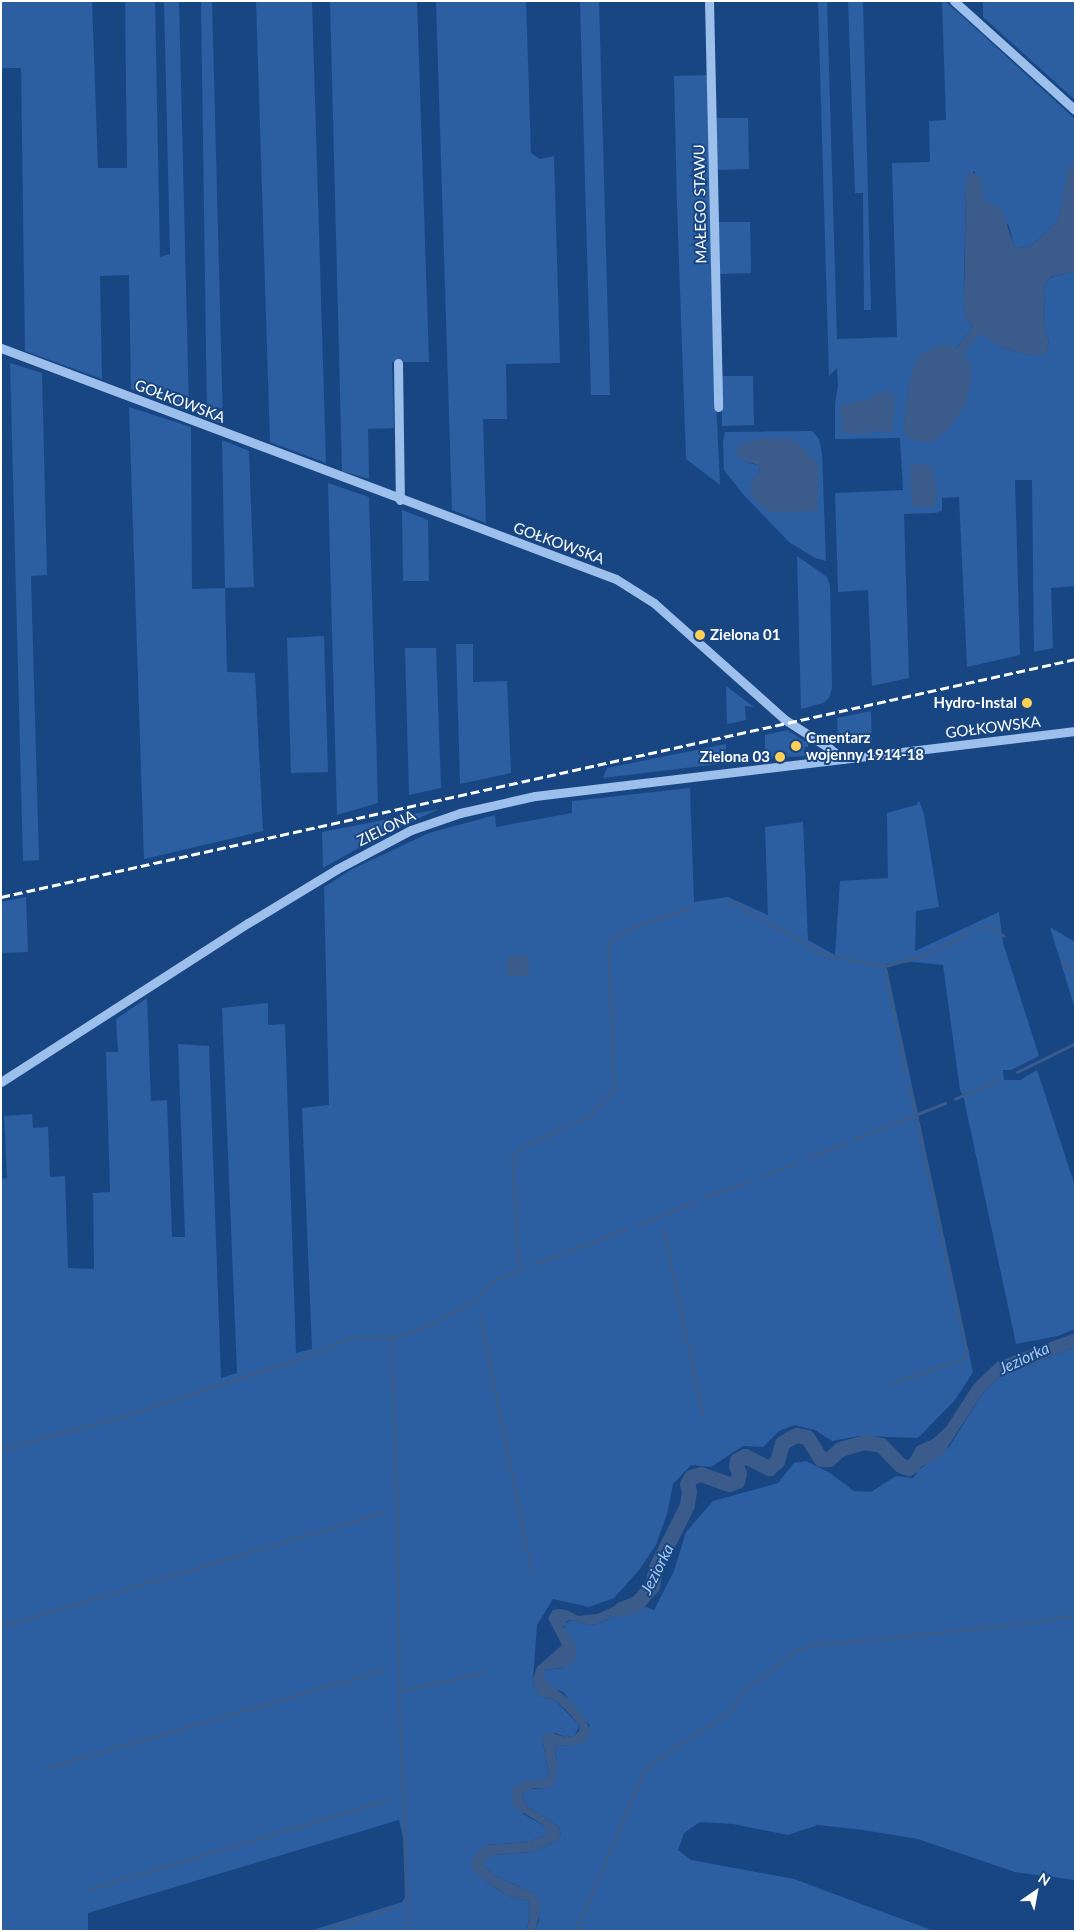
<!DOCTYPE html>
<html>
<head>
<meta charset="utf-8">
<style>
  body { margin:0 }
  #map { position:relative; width:1076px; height:1932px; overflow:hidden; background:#184683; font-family:Lato,sans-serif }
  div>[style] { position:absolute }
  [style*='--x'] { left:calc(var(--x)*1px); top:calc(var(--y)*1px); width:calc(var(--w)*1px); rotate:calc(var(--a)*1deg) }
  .green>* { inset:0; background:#2b5fa2 }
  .water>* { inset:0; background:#3b5c8a }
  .stream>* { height:2.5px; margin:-1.25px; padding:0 1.25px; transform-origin:1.25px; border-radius:1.25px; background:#3b5c8a }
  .river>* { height:15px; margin:-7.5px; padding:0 7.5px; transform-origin:7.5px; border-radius:7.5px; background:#3b5c8a }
  .minor>* { height:9px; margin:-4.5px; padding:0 4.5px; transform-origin:4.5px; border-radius:4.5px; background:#9cbfec }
  .rail>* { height:2.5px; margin-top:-1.25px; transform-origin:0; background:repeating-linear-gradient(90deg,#fff 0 9px,transparent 0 13px) }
  .dots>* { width:14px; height:14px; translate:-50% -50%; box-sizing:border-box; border:2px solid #184683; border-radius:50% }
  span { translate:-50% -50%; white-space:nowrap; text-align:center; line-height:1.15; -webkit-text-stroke:4px #184683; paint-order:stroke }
  .street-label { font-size:15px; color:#fff }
  .poi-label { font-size:15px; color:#fff; font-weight:700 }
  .left { translate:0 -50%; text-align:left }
  .right { translate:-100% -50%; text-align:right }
  .water-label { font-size:16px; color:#a8caf4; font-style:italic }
  .frame { position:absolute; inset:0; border:2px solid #fff; pointer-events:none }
  .north { position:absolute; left:1011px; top:1867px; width:50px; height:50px; -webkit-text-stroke:4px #184683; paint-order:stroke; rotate:33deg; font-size:14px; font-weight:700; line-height:20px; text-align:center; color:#fff }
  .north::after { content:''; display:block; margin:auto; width:18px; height:22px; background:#fff; clip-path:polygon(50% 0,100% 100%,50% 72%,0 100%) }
</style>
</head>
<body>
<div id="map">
  <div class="green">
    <i style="clip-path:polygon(1px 1px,92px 1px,98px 168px,127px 168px,125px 1px,155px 1px,160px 257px,170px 254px,164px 1px,179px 1px,189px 411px,131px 389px,129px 275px,100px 276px,102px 379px,25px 351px,21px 68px,1px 68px)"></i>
    <i style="clip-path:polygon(201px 1px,212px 1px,223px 424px,207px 418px)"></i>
    <i style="clip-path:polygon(256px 1px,312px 1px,326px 463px,270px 442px)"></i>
    <i style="clip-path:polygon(330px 1px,417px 1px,429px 362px,392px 362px,394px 428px,368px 429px,369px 479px,342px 471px)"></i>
    <i style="clip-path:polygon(436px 1px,526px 1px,531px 153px,540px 159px,554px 156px,560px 363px,506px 364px,507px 419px,483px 419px,486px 523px,452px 510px)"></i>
    <i style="clip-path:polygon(580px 1px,599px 1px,610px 395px,591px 395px)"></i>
    <i style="clip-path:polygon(818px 1px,827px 1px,837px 339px,897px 337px,892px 163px,930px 162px,929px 121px,946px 120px,942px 1px,945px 1px,962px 16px,1075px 119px,1075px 164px,1071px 164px,1058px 221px,1032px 245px,1022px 248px,1014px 247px,1009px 226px,983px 200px,983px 183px,974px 171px,966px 186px,964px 284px,965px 317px,973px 327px,956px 349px,909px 383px,904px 423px,980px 332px,1003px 348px,1024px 354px,1042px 355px,1047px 351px,1049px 341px,1045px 330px,1044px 289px,1047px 281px,1054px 276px,1075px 272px,1075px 586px,1051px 588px,1053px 648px,1034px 652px,1032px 480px,1015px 480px,1020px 655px,967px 667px,959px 497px,942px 498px,942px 511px,935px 513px,904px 514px,909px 678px,872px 686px,868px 590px,838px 592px,835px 493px,903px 490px,900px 438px,835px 439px,835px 403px,838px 386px,837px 368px,829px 376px)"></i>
    <i style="clip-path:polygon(848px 1px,863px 1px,871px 310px,864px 310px,863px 193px,855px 193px)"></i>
    <i style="clip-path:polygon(983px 1px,1075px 1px,1075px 100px,983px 17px)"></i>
    <i style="clip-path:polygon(708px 75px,715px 377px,720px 485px,686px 459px,677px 205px,674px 76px)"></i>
    <i style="clip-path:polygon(716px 118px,748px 118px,749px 169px,717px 170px)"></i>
    <i style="clip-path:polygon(718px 222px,750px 222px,751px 273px,719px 274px)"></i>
    <i style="clip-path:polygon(10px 363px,42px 373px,47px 575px,31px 576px,39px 860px,23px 861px)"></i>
    <i style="clip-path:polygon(721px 376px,753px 376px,754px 425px,722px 426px)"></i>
    <i style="clip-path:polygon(129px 407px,191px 427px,192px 589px,225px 588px,222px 440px,249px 451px,254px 587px,225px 588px,227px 672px,255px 673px,263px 831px,144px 859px)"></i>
    <i style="clip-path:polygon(evenodd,812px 431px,819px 439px,822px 453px,826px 561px,815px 558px,789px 542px,742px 493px,724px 470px,723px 442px,725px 432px,812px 431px,745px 462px,819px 473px,751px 481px,758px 477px,760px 468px,758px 465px,745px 462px)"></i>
    <i style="clip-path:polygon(328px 483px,369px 497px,378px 803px,337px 815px)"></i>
    <i style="clip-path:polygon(402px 510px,428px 520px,429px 581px,403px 581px)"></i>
    <i style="clip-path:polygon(797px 556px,827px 577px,830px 586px,832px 688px,829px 698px,823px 703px,801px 709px)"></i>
    <i style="clip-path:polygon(324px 636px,328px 772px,291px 773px,287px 638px)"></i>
    <i style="clip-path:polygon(456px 644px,473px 644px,473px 682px,507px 681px,511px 773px,460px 784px)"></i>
    <i style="clip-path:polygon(405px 648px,436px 648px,441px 788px,409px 795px)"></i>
    <i style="clip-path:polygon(726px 686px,754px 707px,745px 706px,746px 720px,727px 724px)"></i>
    <i style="clip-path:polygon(871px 711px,872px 744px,838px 743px,837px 718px)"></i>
    <i style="clip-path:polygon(787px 730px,808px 743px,808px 747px,804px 747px,805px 750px,809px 750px,808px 756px,765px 758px,765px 735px)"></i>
    <i style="clip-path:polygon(726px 744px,726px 763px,603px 778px,607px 768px)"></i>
    <i style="clip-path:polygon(690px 788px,694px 902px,728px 897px,768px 915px,765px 827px,803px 822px,808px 940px,835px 955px,840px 881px,888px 878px,887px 813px,916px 805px,919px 801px,924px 814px,939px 907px,916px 911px,915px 951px,999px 912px,1003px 943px,1039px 1056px,1011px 1070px,1003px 1070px,1004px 1080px,1020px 1080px,1037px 1070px,1075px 1186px,1075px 1329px,1058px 1336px,1016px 1344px,964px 1099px,960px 1090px,943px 965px,913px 962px,886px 964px,973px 1372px,955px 1400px,918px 1438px,859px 1436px,832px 1441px,815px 1430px,794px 1425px,779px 1431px,763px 1447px,743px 1446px,711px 1467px,691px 1465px,673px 1484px,667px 1514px,656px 1545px,639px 1570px,614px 1598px,589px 1607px,553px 1599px,537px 1625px,533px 1679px,534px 1686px,539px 1696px,555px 1700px,580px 1726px,574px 1736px,566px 1737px,555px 1733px,542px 1738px,549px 1774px,545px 1780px,518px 1784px,523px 1814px,543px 1825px,546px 1830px,546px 1835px,529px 1842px,486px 1845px,476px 1854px,482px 1879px,506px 1895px,528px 1901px,530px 1911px,527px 1931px,310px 1931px,402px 1902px,405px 1897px,403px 1837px,399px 1820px,88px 1913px,88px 1931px,1px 1931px,1px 1179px,7px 1178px,4px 1116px,32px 1114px,33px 1128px,48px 1127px,50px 1177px,65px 1176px,68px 1268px,94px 1269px,93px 1193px,110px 1192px,106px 1052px,118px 1052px,116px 1019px,147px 998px,151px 1101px,167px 1100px,172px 1237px,185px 1237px,178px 1044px,209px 1046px,221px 1378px,237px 1373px,222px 1008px,268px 1003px,268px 1025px,285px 1024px,296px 1353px,312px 1349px,302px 1108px,329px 1105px,324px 887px,352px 869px,429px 833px,495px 815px,496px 827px,572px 813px,572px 801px)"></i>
    <i style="clip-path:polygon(439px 809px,380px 836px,323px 868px,322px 832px)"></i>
    <i style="clip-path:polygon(26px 897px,28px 952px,1px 953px,1px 902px)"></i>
    <i style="clip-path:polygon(1050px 927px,1075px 942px,1075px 1009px)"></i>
    <i style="clip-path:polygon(1075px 1347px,1075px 1880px,1015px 1872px,918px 1839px,863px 1830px,818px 1825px,788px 1835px,733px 1824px,700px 1822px,684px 1833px,678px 1850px,691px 1860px,794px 1879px,934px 1931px,535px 1931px,539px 1920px,533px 1893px,492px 1874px,485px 1866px,485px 1861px,493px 1855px,531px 1852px,557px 1841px,561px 1836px,559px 1827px,527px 1806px,522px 1797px,523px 1793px,528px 1789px,549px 1788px,557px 1761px,555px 1749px,557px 1746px,565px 1746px,590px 1726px,563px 1692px,549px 1686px,545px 1680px,545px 1670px,563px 1668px,564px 1624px,572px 1620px,590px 1625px,597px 1624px,640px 1605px,654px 1610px,674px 1571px,686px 1532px,713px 1501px,778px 1483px,794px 1463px,806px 1461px,830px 1473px,854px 1491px,871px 1492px,896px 1476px,913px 1478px,920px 1469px,949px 1447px,982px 1394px,1000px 1377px)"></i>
  </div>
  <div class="water">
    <i style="clip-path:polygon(1071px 164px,1075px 164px,1075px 272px,1053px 276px,1047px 281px,1044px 289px,1045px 330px,1049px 341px,1047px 351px,1042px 356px,1024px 354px,1003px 348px,980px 333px,963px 355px,970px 362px,972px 379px,965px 405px,947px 431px,930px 443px,906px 438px,904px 423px,905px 410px,909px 383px,918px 356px,939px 345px,951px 345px,956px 349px,973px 327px,965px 317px,964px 302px,966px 186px,969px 172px,978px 174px,983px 183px,983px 200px,1001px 208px,1014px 246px,1022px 248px,1032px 245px,1058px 221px,1068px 167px)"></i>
    <i style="clip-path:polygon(888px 391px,895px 396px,892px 432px,870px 431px,868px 435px,843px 432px,840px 405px,870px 399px,876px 393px)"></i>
    <i style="clip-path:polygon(763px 438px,794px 439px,811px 456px,817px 464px,819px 473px,817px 510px,791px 513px,770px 512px,755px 500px,750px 492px,751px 481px,758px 476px,760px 468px,758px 465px,739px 458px,736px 450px,741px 444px)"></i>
    <i style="clip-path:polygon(913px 463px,930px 466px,933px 469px,937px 498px,934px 506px,928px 508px,912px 506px,910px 470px)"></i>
    <i style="clip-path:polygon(511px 955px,525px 955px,528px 959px,530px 975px,508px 977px,506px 961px)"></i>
    <i style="clip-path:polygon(1075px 1333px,1075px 1347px,1000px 1377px,982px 1394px,943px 1454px,910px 1474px,902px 1473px,891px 1464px,899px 1457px,904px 1461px,909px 1460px,917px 1446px,933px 1439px,946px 1427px,974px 1384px,997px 1362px)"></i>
    <i style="clip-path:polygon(636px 1597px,640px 1605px,597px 1624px,590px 1625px,572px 1620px,567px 1621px,563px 1627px,577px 1647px,576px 1659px,569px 1667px,545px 1670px,545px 1680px,571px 1701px,586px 1720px,590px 1731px,586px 1740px,579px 1745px,557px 1746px,555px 1749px,558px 1768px,554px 1784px,549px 1788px,534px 1788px,523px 1793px,522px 1797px,527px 1806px,559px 1827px,561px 1836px,557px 1841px,531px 1852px,494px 1855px,485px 1861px,485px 1866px,492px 1874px,533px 1893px,538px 1899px,541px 1908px,535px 1931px,527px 1931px,530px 1911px,528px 1901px,506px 1895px,482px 1879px,472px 1868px,471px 1860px,480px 1849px,486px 1845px,529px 1842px,546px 1835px,546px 1830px,543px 1825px,514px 1807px,511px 1798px,512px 1790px,518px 1784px,527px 1781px,545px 1780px,549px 1774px,542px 1738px,547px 1732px,566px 1737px,574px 1736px,579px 1731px,580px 1726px,566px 1710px,555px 1700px,539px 1696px,534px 1686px,533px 1679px,537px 1667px,562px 1645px,548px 1618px,553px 1610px,559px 1609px,567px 1610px,578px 1616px,597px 1614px)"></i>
  </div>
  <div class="stream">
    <i style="--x:726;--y:903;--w:11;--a:10"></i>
    <i style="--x:737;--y:905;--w:101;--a:29.6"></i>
    <i style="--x:825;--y:955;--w:61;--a:10.4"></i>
    <i style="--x:885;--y:966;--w:108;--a:78.8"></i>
    <i style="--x:980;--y:928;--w:9;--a:-13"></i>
    <i style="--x:989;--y:926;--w:17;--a:33"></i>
    <i style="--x:1062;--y:962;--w:16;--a:35"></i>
    <i style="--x:885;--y:966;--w:41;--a:-15.8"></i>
    <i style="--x:924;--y:955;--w:52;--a:-26.1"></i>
    <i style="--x:1017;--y:1072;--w:64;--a:-26.2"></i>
    <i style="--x:955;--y:1099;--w:47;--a:-23.8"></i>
    <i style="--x:853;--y:1140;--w:99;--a:-21.9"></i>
    <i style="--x:809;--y:1158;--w:39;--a:-23"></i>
    <i style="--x:763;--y:1176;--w:36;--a:-21"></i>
    <i style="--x:705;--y:1197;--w:46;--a:-19.2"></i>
    <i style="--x:638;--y:1225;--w:60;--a:-22.7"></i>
    <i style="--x:664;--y:1230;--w:189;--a:78.1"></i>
    <i style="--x:534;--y:1264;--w:98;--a:-20.8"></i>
    <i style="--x:480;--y:1314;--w:262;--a:78.6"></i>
    <i style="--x:892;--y:1383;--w:72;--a:-18.7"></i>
    <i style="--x:960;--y:1360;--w:5;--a:-22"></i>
    <i style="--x:965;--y:1358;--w:7;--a:-82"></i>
    <i style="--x:966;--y:1351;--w:272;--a:-102.1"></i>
    <i style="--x:1;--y:1449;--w:110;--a:-14.8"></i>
    <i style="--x:107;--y:1421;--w:202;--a:-17.9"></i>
    <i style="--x:299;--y:1359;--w:55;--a:-22.4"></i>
    <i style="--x:350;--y:1338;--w:41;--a:-1.4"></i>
    <i style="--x:2;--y:1626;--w:399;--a:-16.6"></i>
    <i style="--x:483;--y:1673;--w:86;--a:167.3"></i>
    <i style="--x:399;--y:1692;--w:184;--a:-90.6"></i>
    <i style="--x:397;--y:1508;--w:171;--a:-92"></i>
    <i style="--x:391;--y:1337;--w:19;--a:-12"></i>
    <i style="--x:410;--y:1333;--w:24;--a:-24"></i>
    <i style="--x:432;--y:1323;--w:49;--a:-28.1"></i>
    <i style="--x:475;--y:1300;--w:24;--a:-48"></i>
    <i style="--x:491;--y:1282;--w:34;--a:-23"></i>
    <i style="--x:522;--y:1269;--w:13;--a:-108"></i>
    <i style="--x:518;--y:1257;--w:99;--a:-93.5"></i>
    <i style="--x:512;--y:1158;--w:13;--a:-51"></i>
    <i style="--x:520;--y:1148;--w:77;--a:-25.2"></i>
    <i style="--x:590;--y:1115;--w:35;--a:-46"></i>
    <i style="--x:614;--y:1090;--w:144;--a:-92.4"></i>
    <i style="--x:608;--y:946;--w:9;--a:-69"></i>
    <i style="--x:611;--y:938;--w:33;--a:-25"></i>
    <i style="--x:641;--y:924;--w:52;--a:-18.1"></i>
    <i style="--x:399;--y:1692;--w:239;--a:87.6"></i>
    <i style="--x:46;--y:1768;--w:351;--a:-16.2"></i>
    <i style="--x:89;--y:1889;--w:311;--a:-16.6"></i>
    <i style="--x:322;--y:1931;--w:77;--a:-18.2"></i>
    <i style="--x:576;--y:1931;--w:178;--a:-66.9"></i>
    <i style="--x:646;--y:1767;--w:100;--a:-33.5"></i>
    <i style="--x:729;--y:1712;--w:29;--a:-56"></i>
    <i style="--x:745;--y:1688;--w:40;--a:-34"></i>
    <i style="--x:778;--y:1666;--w:24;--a:-42"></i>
    <i style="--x:796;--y:1650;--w:19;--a:-16"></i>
    <i style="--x:814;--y:1645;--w:180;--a:-5.7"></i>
    <i style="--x:993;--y:1627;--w:83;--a:-8.3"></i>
  </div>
  <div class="river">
    <i style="--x:621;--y:1609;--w:17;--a:-21"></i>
    <i style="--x:637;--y:1603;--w:23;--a:-49"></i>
    <i style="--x:652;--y:1586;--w:19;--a:-78"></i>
    <i style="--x:656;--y:1567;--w:69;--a:-63.4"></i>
    <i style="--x:687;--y:1505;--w:14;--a:-82"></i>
    <i style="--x:689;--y:1491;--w:7;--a:-106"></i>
    <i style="--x:687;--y:1484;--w:8;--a:-60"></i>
    <i style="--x:691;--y:1477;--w:10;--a:-17"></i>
    <i style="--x:701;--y:1474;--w:30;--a:20"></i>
    <i style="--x:729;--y:1484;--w:9;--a:-21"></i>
    <i style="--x:737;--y:1481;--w:8;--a:-76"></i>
    <i style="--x:739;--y:1473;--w:8;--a:-113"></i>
    <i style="--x:736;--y:1466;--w:6;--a:-81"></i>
    <i style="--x:737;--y:1460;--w:9;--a:-27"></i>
    <i style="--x:745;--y:1456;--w:27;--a:27"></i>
    <i style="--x:769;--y:1468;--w:11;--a:-41"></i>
    <i style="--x:777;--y:1461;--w:19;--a:-74"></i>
    <i style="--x:782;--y:1443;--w:16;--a:-30"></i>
    <i style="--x:796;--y:1435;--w:11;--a:10"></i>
    <i style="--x:807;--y:1437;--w:26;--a:58"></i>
    <i style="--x:821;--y:1459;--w:8;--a:0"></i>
    <i style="--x:829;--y:1459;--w:15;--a:-42"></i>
    <i style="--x:840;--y:1449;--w:25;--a:-16"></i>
    <i style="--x:864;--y:1442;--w:17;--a:10"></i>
    <i style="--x:881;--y:1445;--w:28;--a:46"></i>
    <i style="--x:900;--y:1465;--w:9;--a:21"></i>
    <i style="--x:908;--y:1468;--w:6;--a:-31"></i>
  </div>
  <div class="minor">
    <i style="--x:709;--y:1;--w:406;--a:88.7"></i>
    <i style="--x:954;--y:1;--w:163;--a:42"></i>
    <i style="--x:1;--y:348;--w:657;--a:20.59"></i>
    <i style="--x:616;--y:579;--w:45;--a:32.3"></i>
    <i style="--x:654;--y:603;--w:174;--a:41.7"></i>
    <i style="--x:784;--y:719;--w:54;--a:32.8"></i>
    <i style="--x:829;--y:748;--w:18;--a:38"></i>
    <i style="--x:398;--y:363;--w:137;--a:89.2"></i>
    <i style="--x:1;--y:1082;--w:294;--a:-32.8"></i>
    <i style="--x:248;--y:923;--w:104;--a:-31.2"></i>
    <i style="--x:337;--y:869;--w:84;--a:-27.8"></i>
    <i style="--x:411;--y:830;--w:52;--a:-19.1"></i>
    <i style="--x:460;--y:813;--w:77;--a:-12.8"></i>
    <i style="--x:535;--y:796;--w:544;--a:-6.86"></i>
  </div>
  <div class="rail">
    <i style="--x:1;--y:897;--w:1100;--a:-12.49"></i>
  </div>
  <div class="dots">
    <i style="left:700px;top:635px;background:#ffd057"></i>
    <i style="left:1027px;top:703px;background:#ffd057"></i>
    <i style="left:796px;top:746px;background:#ffd057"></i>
    <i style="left:780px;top:757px;background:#ffd057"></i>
  </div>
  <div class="street-label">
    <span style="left:700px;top:204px;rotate:-91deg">MAŁEGO STAWU</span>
    <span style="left:180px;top:401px;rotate:21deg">GOŁKOWSKA</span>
    <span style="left:559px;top:543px;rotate:20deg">GOŁKOWSKA</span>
    <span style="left:993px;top:727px;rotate:-7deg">GOŁKOWSKA</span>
    <span style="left:386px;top:828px;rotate:-26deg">ZIELONA</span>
  </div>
  <div class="poi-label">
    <span class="left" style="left:710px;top:635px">Zielona 01</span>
    <span class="right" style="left:1017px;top:703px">Hydro-Instal</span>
    <span class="left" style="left:806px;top:746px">Cmentarz<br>wojenny 1914-18</span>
    <span class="right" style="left:770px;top:757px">Zielona 03</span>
  </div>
  <div class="water-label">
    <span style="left:1024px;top:1358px;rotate:-25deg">Jeziorka</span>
    <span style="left:657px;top:1569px;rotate:-63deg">Jeziorka</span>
  </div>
  <div class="frame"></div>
  <div class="north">N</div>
</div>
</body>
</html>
